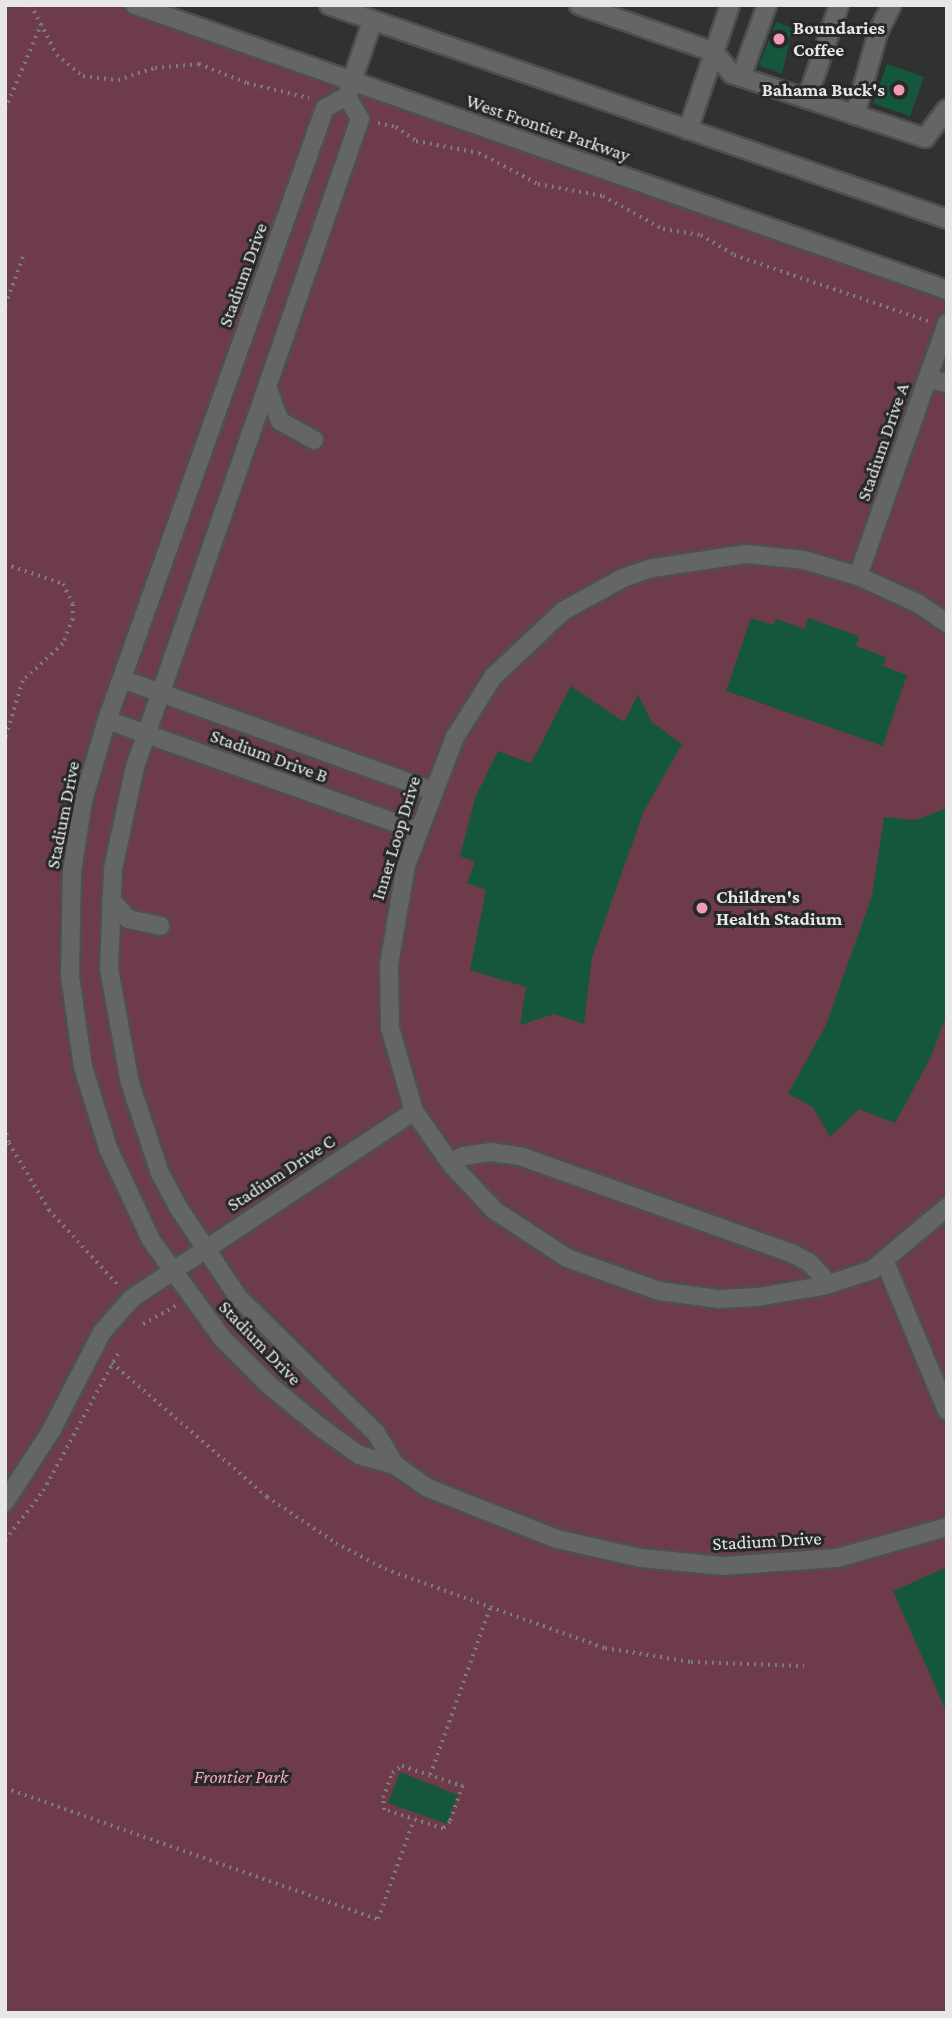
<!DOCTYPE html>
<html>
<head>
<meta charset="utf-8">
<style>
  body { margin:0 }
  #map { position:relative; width:952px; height:2018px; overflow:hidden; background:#303231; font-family:"Crimson Pro",serif }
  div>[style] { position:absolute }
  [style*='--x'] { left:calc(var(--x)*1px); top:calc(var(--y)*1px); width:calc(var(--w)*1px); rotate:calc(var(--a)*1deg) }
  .green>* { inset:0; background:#6e3b4b }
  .building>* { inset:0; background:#15573d }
  .path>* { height:3.5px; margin-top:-1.75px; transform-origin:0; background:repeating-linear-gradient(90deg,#7b7d7c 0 2px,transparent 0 7px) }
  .roads { filter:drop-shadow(2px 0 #4e4f4e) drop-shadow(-2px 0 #4e4f4e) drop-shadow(0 2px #4e4f4e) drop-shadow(0 -2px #4e4f4e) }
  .minor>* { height:18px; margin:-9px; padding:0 9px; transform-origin:9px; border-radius:9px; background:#636665 }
  .dots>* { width:19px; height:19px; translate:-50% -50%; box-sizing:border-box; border:4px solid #262927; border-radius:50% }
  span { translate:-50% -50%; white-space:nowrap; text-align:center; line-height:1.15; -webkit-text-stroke:6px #262927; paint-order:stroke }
  .poi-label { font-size:19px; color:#e6e7e6; font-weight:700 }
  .left { translate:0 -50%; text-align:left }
  .right { translate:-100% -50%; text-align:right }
  .street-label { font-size:19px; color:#e6e7e6 }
  .park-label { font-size:19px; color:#faa6be; font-style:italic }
  .frame { position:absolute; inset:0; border:7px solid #e6e7e6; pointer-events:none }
</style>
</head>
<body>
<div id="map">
  <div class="green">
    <i style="clip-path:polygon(5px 5px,121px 5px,947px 291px,947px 2013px,5px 2013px)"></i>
  </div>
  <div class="building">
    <i style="clip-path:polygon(776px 22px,792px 28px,782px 74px,759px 65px)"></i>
    <i style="clip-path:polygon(887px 64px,924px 77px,910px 116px,873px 103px)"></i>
    <i style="clip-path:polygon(751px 618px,774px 625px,776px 619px,805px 629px,808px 618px,859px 636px,856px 646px,886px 657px,883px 666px,907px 675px,883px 746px,726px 691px)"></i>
    <i style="clip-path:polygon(571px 686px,624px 722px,638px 695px,652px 722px,682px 744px,643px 813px,592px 957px,584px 1024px,554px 1014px,520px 1025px,526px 987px,470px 970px,486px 890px,467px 883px,475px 862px,460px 856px,475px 798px,498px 751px,531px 763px)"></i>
    <i style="clip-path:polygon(947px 808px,947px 1013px,932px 1055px,895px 1123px,859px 1109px,830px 1137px,813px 1107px,788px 1094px,826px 1025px,872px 896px,884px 817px,916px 820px)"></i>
    <i style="clip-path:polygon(947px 1567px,947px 1713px,893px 1591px)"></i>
    <i style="clip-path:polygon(400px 1772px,458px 1795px,447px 1824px,388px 1803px)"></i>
  </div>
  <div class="path">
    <i style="--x:31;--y:5;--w:56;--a:62.5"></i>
    <i style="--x:57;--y:55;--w:33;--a:39"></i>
    <i style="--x:83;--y:76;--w:35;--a:7"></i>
    <i style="--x:118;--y:80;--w:39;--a:-18"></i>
    <i style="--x:155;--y:68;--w:44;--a:-5.2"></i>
    <i style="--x:199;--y:64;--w:52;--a:21.6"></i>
    <i style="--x:247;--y:83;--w:64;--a:13.6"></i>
    <i style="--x:5;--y:109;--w:92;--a:-67"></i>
    <i style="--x:378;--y:123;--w:18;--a:13"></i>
    <i style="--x:396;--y:127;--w:24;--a:35"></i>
    <i style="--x:416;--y:141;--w:64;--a:10.8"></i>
    <i style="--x:479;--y:153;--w:67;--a:27.7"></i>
    <i style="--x:538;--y:184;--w:66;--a:10.5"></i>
    <i style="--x:603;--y:196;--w:68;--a:28.8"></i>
    <i style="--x:663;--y:229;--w:38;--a:9"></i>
    <i style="--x:701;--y:235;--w:39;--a:31"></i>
    <i style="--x:734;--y:255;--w:205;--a:18.8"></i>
    <i style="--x:5;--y:305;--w:54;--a:-69.6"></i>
    <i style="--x:5;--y:564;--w:61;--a:19"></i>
    <i style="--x:63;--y:584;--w:22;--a:63"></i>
    <i style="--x:73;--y:604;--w:15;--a:90"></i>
    <i style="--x:73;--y:619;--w:27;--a:112"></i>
    <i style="--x:63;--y:644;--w:54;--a:137.2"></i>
    <i style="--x:23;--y:681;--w:62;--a:107"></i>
    <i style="--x:5;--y:1127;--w:16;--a:76"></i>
    <i style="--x:9;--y:1143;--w:78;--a:59.2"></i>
    <i style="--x:49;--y:1210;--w:102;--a:47.4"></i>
    <i style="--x:143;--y:1324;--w:38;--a:-29"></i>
    <i style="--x:112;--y:1363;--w:205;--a:40.8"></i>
    <i style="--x:267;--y:1497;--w:83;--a:33.7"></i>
    <i style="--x:336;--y:1543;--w:55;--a:28"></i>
    <i style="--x:385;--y:1569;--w:234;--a:19.8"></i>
    <i style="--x:605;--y:1648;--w:87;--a:9.2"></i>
    <i style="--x:691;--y:1662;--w:113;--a:2"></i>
    <i style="--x:5;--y:1540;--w:62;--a:-52.2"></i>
    <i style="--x:43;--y:1491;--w:161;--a:-61.4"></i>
    <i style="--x:402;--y:1766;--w:64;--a:18.2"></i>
    <i style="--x:463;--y:1786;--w:38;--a:110"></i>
    <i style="--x:450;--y:1822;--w:10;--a:135"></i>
    <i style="--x:443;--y:1829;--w:62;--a:-162.1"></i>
    <i style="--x:384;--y:1810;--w:12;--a:-95"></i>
    <i style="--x:383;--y:1798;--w:27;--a:-70"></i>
    <i style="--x:392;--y:1773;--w:12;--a:-35"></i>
    <i style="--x:430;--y:1775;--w:178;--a:-70.3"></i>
    <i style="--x:5;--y:1788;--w:395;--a:19.4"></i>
    <i style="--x:378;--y:1919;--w:104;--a:-70.3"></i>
  </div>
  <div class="roads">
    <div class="minor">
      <i style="--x:135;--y:5;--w:861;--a:19.34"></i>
      <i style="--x:329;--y:5;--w:654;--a:19.1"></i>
      <i style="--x:579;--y:5;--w:143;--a:19.2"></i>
      <i style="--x:714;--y:52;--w:28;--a:51"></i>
      <i style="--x:732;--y:74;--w:203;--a:18.3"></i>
      <i style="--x:925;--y:138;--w:36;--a:-53"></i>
      <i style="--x:372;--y:22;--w:78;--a:108.7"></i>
      <i style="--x:347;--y:96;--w:25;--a:151"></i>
      <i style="--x:325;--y:108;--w:650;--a:109.61"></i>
      <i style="--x:107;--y:720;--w:84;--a:106.5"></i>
      <i style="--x:83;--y:801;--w:71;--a:98.9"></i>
      <i style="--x:72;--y:871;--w:105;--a:91.1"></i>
      <i style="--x:70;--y:976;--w:92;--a:81.9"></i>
      <i style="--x:83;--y:1067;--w:85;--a:72.8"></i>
      <i style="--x:108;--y:1148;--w:102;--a:64.9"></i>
      <i style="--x:151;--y:1240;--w:122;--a:54"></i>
      <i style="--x:223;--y:1339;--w:65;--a:45"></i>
      <i style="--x:269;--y:1385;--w:71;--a:39.3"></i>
      <i style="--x:324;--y:1430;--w:43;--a:35.5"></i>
      <i style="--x:359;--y:1455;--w:37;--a:16"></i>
      <i style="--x:395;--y:1465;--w:40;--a:34.9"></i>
      <i style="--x:428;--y:1488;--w:139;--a:21.6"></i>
      <i style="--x:557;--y:1539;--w:86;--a:12.7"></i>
      <i style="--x:641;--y:1558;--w:82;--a:5.6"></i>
      <i style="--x:723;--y:1566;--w:114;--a:-4"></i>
      <i style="--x:837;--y:1558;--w:114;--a:-15.7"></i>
      <i style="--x:741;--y:77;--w:77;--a:-70.1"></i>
      <i style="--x:347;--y:96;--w:26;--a:61"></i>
      <i style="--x:360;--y:119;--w:686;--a:109.15"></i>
      <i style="--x:135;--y:767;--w:104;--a:102.2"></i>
      <i style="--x:113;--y:869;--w:100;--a:92.3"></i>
      <i style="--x:109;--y:969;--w:116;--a:79.6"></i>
      <i style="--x:130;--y:1083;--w:95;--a:71.6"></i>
      <i style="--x:160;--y:1173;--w:38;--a:62"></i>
      <i style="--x:178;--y:1207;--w:108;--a:56.3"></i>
      <i style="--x:238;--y:1297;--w:194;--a:44.6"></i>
      <i style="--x:376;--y:1433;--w:37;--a:59"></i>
      <i style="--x:807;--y:99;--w:99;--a:-71.2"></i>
      <i style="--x:855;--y:115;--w:86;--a:-74.5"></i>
      <i style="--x:878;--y:32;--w:30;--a:-63"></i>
      <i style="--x:688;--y:130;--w:132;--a:-71.4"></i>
      <i style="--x:927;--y:379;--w:20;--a:11"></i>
      <i style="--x:267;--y:386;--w:37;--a:70"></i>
      <i style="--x:280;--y:421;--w:39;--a:29"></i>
      <i style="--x:858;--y:576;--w:268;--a:-70.6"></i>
      <i style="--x:947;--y:623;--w:36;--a:-146"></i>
      <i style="--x:917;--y:603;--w:65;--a:-155.4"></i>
      <i style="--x:858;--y:576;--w:56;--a:-163.5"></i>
      <i style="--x:804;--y:560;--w:58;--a:-174.1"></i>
      <i style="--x:746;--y:554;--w:95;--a:171.5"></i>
      <i style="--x:652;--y:568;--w:31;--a:161"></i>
      <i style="--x:623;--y:578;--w:68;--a:151.2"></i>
      <i style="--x:563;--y:611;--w:96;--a:136.7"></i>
      <i style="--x:493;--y:677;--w:71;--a:122.3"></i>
      <i style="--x:455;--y:737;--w:137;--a:110.9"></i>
      <i style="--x:406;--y:865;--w:100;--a:99.7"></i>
      <i style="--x:389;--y:964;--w:64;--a:89.1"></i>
      <i style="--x:390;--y:1028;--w:86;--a:73.9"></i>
      <i style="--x:414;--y:1111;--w:65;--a:55.1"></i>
      <i style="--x:451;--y:1164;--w:63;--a:46.9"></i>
      <i style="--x:494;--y:1210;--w:87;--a:33.3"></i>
      <i style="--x:567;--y:1258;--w:98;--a:19.7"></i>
      <i style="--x:659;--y:1291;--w:61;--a:7.6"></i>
      <i style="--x:719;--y:1299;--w:39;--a:-3"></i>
      <i style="--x:758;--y:1297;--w:66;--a:-9.6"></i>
      <i style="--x:823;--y:1286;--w:52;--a:-18.1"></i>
      <i style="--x:872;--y:1270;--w:98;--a:-40"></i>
      <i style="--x:122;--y:679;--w:328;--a:19.8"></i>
      <i style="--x:107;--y:720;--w:330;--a:19.6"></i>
      <i style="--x:111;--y:900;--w:25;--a:48"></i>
      <i style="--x:128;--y:919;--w:33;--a:12"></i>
      <i style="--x:451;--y:1164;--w:14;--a:-34"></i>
      <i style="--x:463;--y:1156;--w:27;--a:-8"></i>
      <i style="--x:490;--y:1152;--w:30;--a:8"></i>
      <i style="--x:520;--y:1156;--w:290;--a:19.7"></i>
      <i style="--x:793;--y:1254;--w:19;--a:28"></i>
      <i style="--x:810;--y:1263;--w:28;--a:48"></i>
      <i style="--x:885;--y:1262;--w:161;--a:67.4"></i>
      <i style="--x:5;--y:1502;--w:85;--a:-57.1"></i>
      <i style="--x:51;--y:1431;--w:111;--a:-62.7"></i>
      <i style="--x:102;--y:1332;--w:45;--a:-48.6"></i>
      <i style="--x:132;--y:1298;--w:338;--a:-33.5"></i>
    </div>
  </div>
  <div class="dots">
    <i style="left:779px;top:39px;background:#f19ab3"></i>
    <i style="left:899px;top:90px;background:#f19ab3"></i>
    <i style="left:702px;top:908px;background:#f19ab3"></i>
  </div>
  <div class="poi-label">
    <span class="left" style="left:793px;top:39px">Boundaries<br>Coffee</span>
    <span class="right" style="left:885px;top:90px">Bahama Buck's</span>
    <span class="left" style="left:716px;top:908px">Children's<br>Health Stadium</span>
  </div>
  <div class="street-label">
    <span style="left:548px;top:128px;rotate:19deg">West Frontier Parkway</span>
    <span style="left:243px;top:275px;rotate:-70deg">Stadium Drive</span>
    <span style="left:883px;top:442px;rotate:-71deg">Stadium Drive A</span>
    <span style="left:269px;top:756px;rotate:20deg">Stadium Drive B</span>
    <span style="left:63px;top:815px;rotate:-79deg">Stadium Drive</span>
    <span style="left:396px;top:838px;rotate:-73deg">Inner Loop Drive</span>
    <span style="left:281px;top:1173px;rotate:-33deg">Stadium Drive C</span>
    <span style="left:260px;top:1343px;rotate:46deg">Stadium Drive</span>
    <span style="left:767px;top:1541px;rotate:-3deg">Stadium Drive</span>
  </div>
  <div class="park-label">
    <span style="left:241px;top:1777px">Frontier Park</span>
  </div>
  <div class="frame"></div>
</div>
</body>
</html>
